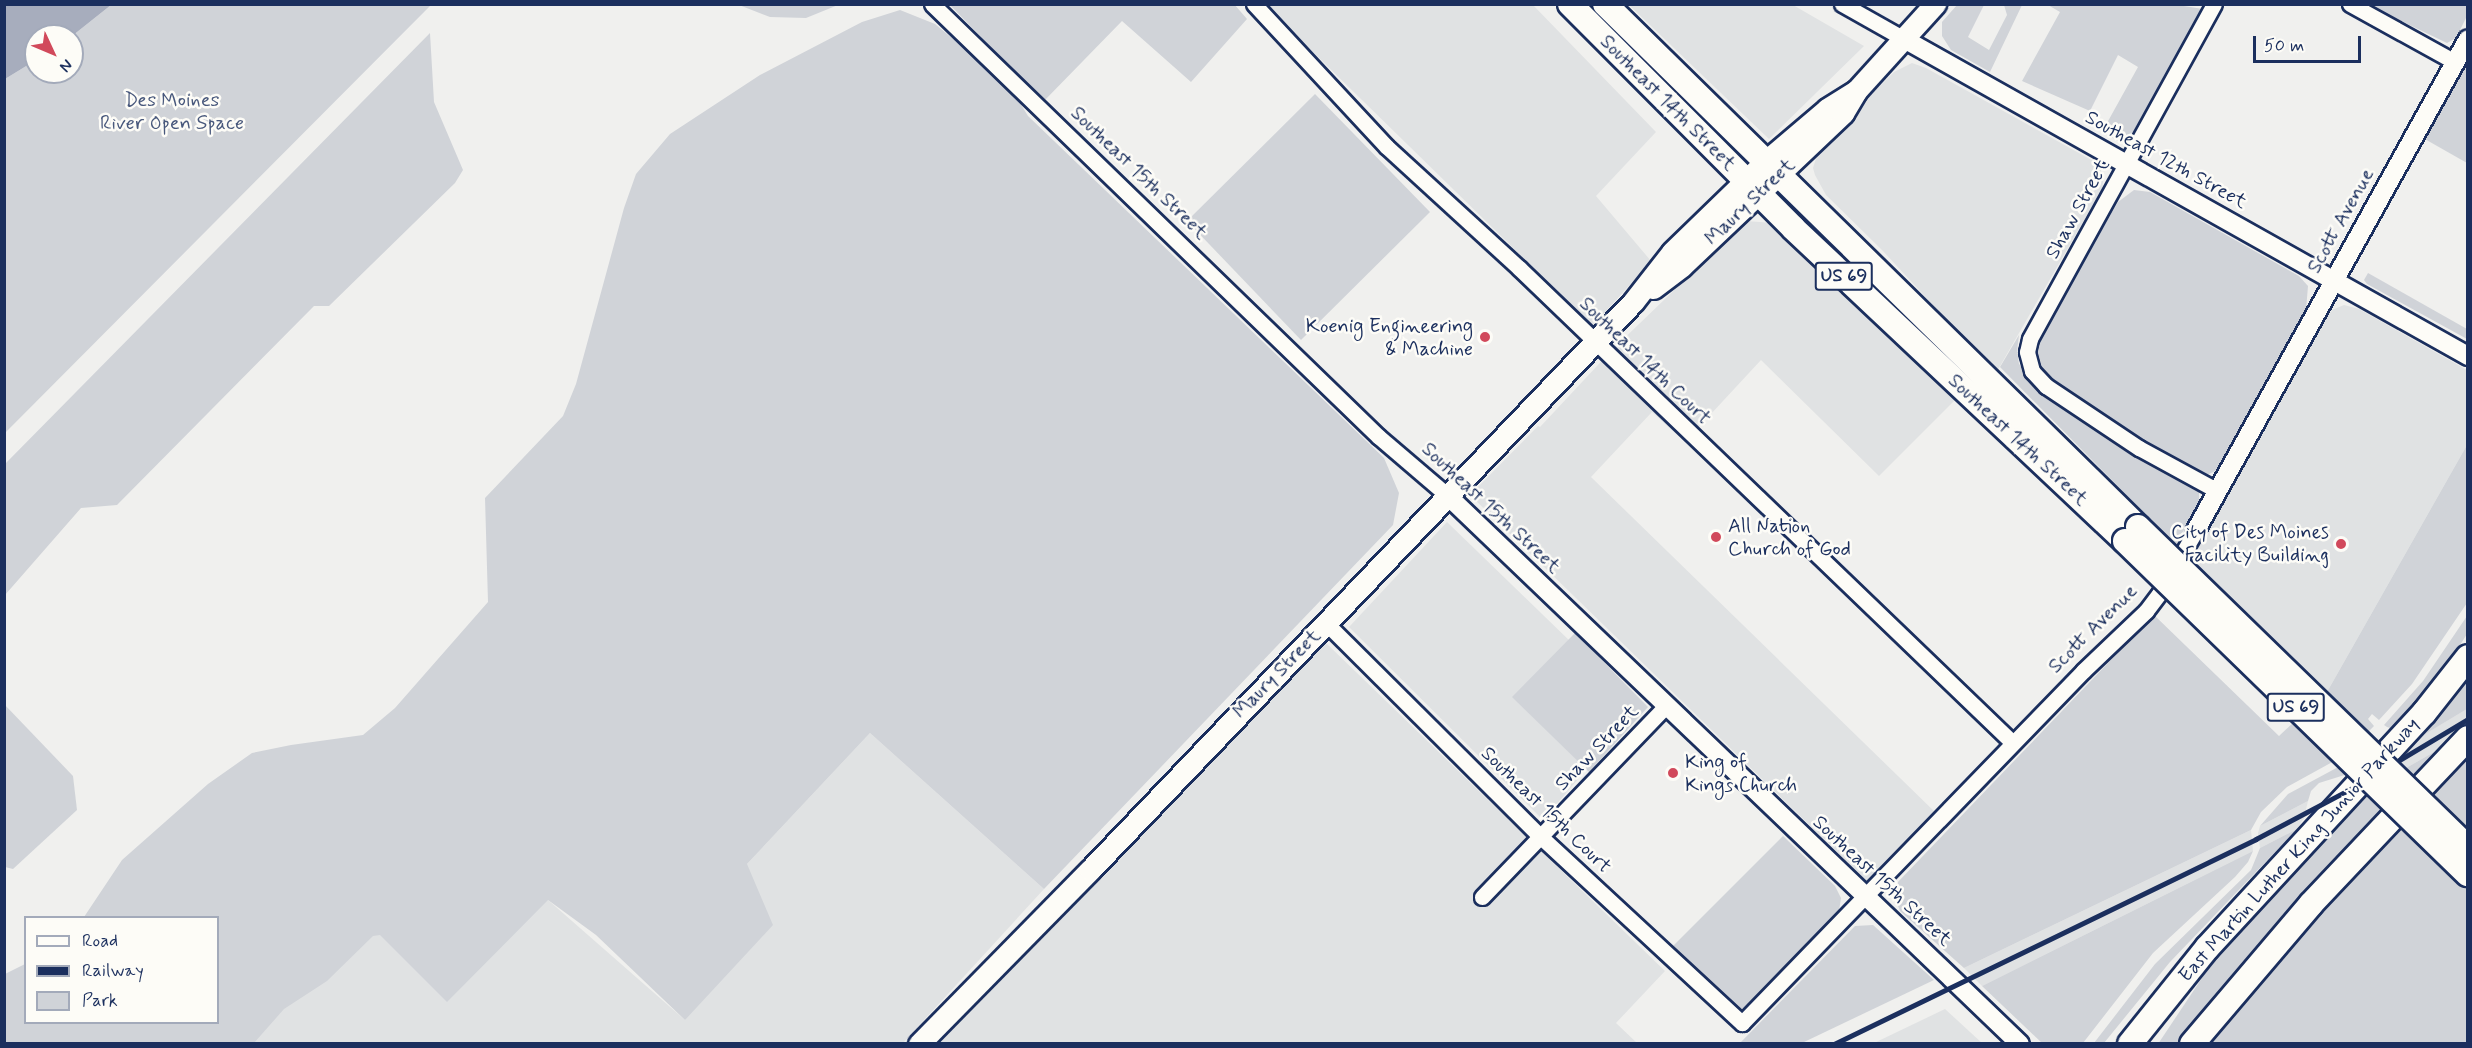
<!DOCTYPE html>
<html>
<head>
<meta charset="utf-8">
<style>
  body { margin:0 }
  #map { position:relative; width:2472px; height:1048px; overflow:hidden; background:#f0f0ee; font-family:Mynerve,sans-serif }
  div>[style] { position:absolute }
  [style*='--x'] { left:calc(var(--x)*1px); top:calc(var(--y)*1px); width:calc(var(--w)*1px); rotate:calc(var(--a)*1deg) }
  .built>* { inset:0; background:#e0e2e3 }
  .green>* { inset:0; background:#d0d3d8 }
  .water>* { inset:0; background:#a7adbd }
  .roads { filter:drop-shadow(2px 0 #1b2f5e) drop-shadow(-2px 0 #1b2f5e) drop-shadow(0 2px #1b2f5e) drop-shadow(0 -2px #1b2f5e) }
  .minor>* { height:15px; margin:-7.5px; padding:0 7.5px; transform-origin:7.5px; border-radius:7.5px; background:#fdfcf7 }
  .tertiary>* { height:18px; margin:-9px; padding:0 9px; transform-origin:9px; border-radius:9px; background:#fdfcf7 }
  .secondary>* { height:21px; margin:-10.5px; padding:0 10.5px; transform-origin:10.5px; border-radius:10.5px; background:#fdfcf7 }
  .primary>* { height:24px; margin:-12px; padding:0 12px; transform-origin:12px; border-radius:12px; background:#fdfcf7 }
  .rail>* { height:4.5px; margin:-2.25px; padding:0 2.25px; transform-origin:2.25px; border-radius:2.25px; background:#1b2f5e }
  .bridges { filter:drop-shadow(2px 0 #1b2f5e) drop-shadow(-2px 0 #1b2f5e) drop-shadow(0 2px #1b2f5e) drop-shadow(0 -2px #1b2f5e) }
  .primary-bridge>* { height:24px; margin:-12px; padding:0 12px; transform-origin:12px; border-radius:12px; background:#fdfcf7 }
  .dots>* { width:16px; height:16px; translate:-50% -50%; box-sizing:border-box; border:3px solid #fdfcf7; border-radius:50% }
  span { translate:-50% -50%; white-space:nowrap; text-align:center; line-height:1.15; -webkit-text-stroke:5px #fdfcf7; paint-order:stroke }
  .shield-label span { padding:2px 4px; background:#fdfcf7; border:2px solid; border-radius:4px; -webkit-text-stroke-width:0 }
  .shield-label { font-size:18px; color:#1b2f5e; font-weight:700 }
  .park-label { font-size:20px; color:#48587c }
  .street-label { font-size:20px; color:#1b2f5e }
  .poi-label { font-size:20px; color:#1b2f5e }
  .right { translate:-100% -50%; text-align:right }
  .left { translate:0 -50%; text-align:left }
  .frame { position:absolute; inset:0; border:6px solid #1b2f5e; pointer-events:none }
  .legend { position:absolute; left:24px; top:916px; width:195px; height:108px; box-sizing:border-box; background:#fdfcf7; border:2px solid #a3aaba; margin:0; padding:8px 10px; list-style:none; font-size:18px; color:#1b2f5e }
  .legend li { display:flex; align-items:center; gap:12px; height:30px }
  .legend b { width:30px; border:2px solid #a3aaba }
  .north { position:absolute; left:24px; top:24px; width:60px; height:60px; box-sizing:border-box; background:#fdfcf7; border:2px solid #a3aaba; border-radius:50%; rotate:134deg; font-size:16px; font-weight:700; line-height:24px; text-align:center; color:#1b2f5e }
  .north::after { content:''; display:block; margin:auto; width:21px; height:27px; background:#d1495b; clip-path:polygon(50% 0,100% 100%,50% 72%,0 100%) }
  .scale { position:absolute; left:2253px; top:36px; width:108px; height:27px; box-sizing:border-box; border:3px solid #1b2f5e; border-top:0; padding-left:8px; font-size:18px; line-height:21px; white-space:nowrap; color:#1b2f5e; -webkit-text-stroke:4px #fdfcf7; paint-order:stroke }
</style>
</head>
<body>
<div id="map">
  <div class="built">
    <i style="clip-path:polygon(1265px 5px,1533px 5px,1656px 132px,1596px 196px,1651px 261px,1593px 326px)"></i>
    <i style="clip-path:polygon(1629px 5px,1793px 5px,1864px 46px,1769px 139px)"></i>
    <i style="clip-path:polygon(1912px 63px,1926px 68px,2097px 163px,2104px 176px,2102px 189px,1996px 373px,1883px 251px,1826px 195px,1815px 175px,1813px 168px,1819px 149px,1834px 131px,1894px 72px)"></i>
    <i style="clip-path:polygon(1746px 221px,1773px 223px,1958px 397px,1879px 476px,1761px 360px,1685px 442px,1652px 412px,1591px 477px,1937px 814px,1869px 883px,1470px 495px,1538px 426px,1540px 427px,1611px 351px)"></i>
    <i style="clip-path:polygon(2344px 305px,2359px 309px,2467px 370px,2467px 445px,2327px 692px,2191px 559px,2325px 317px,2332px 310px)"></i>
    <i style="clip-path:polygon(1447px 522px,1639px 708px,1543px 820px,1349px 627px)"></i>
    <i style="clip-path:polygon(1326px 643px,1665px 971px,1616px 1023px,1637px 1043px,933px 1044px)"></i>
    <i style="clip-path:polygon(2467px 709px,2467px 720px,2438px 755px,2434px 752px,2406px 768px,2396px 759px,2420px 734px,2422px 736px)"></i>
    <i style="clip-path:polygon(870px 733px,1044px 889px,903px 1043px,39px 1044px,218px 1022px,218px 918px,548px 900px,685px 1020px,747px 864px)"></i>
    <i style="clip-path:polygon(2308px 801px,2304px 818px,2297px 829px,2260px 848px,2258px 833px,2260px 826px)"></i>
    <i style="clip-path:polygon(2251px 830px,2253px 851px,1982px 986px,1964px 968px)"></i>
    <i style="clip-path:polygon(1945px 1009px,1982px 1043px,1872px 1044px)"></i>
  </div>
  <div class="green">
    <i style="clip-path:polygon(1234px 4px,1247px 19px,1191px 82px,1122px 21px,1044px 101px,950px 5px)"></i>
    <i style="clip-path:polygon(2171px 4px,2203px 9px,2133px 132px,2118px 141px,2102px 132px,2138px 67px,2118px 55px,2090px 111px,2022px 81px,2060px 12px,2048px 5px)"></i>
    <i style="clip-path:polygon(111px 5px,431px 5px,5px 433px,5px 79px,36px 60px,36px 72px,72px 72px,72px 36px)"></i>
    <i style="clip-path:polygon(739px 5px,838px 4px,838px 5px,806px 18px,770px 17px)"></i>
    <i style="clip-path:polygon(1957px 5px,1984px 5px,1968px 37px,1989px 50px,2007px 15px,2004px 5px,2022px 5px,1990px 72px,1951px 50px,1942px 36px,1942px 22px)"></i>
    <i style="clip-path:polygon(2368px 5px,2467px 5px,2467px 16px,2456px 38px,2447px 43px)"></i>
    <i style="clip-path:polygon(900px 10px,935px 24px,1009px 85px,1028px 116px,1384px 458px,1399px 493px,1393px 525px,1044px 889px,870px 733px,747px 864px,773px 925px,685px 1020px,596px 935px,548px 900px,447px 1002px,380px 935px,373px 936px,327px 981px,284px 1009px,254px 1043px,5px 1044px,5px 974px,25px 964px,26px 1022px,218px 1022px,218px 918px,84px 917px,122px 860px,208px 784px,252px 753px,291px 745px,363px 735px,395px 708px,488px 602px,485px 498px,563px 416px,576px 384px,624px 208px,636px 174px,670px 134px,760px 75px,862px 22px)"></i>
    <i style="clip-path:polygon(430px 33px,434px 102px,463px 170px,455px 183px,329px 306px,314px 306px,117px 505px,81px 508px,5px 595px,5px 464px)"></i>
    <i style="clip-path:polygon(2467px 58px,2467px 163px,2423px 138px)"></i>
    <i style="clip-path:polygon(1315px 94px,1430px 212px,1301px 340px,1187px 221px)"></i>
    <i style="clip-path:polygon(2134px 190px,2150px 192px,2299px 276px,2308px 286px,2306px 310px,2217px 470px,2209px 474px,2203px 475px,2134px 438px,2051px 383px,2040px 372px,2034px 354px,2035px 343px,2118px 202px)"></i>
    <i style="clip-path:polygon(2368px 273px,2467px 329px,2467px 339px,2367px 284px,2364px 280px)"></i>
    <i style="clip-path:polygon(2019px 335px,2017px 351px,2019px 364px,2037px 385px,2194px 485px,2199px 491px,2199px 502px,2176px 545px,2000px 367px)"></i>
    <i style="clip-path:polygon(2467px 445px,2467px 603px,2412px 684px,2379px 720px,2372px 714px,2368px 719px,2374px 726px,2368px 732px,2327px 692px)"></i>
    <i style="clip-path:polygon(2154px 615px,2279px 736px,2296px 720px,2336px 760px,2287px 787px,2261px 812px,2251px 830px,1964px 968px,1900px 911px,1895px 898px,1897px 883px)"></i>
    <i style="clip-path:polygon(2467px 616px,2467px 634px,2453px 656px,2393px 729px,2387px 727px,2384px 725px,2423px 681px)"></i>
    <i style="clip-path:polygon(1575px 633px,1648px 707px,1589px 772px,1512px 697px)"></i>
    <i style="clip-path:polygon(2467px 674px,2467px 709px,2422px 736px,2420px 734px)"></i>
    <i style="clip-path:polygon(4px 704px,73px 776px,77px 810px,13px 869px,5px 867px)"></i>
    <i style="clip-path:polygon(2434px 752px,2438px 755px,2416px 778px,2406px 768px)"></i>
    <i style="clip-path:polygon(2467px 757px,2467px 829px,2432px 794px)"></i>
    <i style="clip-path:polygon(2342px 765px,2351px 773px,2319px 783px,2311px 791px,2308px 801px,2260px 826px,2288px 794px)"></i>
    <i style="clip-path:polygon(2367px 789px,2387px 809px,2178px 1043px,2158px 1044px,2222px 948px)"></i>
    <i style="clip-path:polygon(2403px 825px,2467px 887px,2467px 1043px,2208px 1044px,2342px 888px)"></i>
    <i style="clip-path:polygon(2297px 829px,2170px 962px,2104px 1043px,2094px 1043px,2155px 964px,2251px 870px,2260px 848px)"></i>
    <i style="clip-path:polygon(1783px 836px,1835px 886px,1841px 898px,1839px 911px,1750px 1005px,1741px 1009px,1735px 1007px,1672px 947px)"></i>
    <i style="clip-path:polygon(2253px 851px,2248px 862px,2235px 877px,2153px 953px,2083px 1043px,2042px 1043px,1982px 986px)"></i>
    <i style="clip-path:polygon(1873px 925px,1934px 980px,1802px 1043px,1740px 1043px,1855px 926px)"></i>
  </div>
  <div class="water">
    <i style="clip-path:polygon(5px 4px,111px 4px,111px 5px,72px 36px,36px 36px,36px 60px,5px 79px)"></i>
  </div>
  <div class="roads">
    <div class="minor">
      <i style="--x:932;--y:4;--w:622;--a:44.09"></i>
      <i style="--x:1379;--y:437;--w:91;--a:40.5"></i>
      <i style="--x:1254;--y:4;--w:195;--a:47.1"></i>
      <i style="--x:1387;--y:147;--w:179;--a:42.5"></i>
      <i style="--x:1519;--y:268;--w:685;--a:43.88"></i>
      <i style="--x:1842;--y:4;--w:71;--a:29.4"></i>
      <i style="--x:2214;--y:4;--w:382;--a:118.8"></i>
      <i style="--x:2030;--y:339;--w:13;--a:103"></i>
      <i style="--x:2027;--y:352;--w:20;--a:75"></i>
      <i style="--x:2032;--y:371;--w:21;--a:47"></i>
      <i style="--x:2046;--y:386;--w:112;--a:33.7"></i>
      <i style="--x:2139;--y:448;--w:90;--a:28.6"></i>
      <i style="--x:2350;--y:4;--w:120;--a:28.9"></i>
      <i style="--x:1326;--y:623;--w:303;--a:44.9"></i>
      <i style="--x:1541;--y:837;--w:274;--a:42.8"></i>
      <i style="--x:1742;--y:1023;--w:490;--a:-45.9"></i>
      <i style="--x:2083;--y:671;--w:87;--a:-43.6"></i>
      <i style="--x:2146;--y:611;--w:21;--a:-53"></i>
      <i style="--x:2159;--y:594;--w:74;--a:-60"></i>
      <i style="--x:1482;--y:897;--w:267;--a:-46.1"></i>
    </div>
    <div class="tertiary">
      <i style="--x:1904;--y:39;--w:647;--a:29.34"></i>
      <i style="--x:1448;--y:496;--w:792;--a:43.77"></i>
      <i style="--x:2196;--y:530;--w:561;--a:-61.01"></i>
    </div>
    <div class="secondary">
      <i style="--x:1653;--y:288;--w:36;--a:-37"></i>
      <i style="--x:1682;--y:266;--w:222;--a:-43.5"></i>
      <i style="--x:1843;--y:113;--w:26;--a:-59"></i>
      <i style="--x:1856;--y:91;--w:118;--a:-47.8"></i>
      <i style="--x:919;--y:1044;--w:244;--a:-45.5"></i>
      <i style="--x:1090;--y:870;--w:786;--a:-46.29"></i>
      <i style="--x:1633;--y:302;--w:63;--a:-52"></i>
      <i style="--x:1672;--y:252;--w:131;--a:-44.1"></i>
      <i style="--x:1766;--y:161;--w:80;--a:-40.4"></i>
      <i style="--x:1827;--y:109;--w:34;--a:-32"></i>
    </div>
    <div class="primary">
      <i style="--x:1570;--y:4;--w:316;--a:45.1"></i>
      <i style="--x:1793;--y:228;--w:456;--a:43.3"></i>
      <i style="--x:1605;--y:4;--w:747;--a:44.46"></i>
      <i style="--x:2130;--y:1044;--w:123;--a:-51.3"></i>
      <i style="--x:2207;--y:948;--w:320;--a:-47.3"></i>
      <i style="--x:2424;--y:713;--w:71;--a:-51.8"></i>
      <i style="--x:2192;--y:1044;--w:184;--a:-49.6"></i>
      <i style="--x:2311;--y:904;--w:228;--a:-46.6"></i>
    </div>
  </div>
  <div class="rail">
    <i style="--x:1834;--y:1044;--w:469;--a:-25.9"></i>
    <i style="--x:2256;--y:839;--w:115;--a:-27.9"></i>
    <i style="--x:2358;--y:785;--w:128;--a:-31"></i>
  </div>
  <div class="bridges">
    <div class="primary-bridge">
      <i style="--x:2138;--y:527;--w:460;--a:44.2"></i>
      <i style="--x:2125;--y:541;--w:478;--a:44.2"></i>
    </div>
  </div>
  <div class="dots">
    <i style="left:1485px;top:337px;background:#d1495b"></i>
    <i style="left:1716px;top:537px;background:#d1495b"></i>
    <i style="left:2341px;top:544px;background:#d1495b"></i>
    <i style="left:1673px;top:773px;background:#d1495b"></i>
  </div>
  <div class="shield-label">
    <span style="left:1844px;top:276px">US 69</span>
    <span style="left:2296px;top:707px">US 69</span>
  </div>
  <div class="park-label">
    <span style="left:172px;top:112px">Des Moines<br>River Open Space</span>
  </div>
  <div class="street-label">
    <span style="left:1668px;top:103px;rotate:45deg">Southeast 14th Street</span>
    <span style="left:2166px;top:160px;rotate:29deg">Southeast 12th Street</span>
    <span style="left:1139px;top:173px;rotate:44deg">Southeast 15th Street</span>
    <span style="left:1750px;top:202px;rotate:-44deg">Maury Street</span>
    <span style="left:2078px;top:209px;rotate:-61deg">Shaw Street</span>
    <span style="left:2341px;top:221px;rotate:-61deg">Scott Avenue</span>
    <span style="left:1645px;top:361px;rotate:44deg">Southeast 14th Court</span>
    <span style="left:2018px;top:440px;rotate:43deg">Southeast 14th Street</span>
    <span style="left:1491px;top:508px;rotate:43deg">Southeast 15th Street</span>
    <span style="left:2093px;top:629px;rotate:-45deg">Scott Avenue</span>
    <span style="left:1277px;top:674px;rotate:-46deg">Maury Street</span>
    <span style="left:1597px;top:748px;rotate:-46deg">Shaw Street</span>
    <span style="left:1546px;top:810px;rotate:44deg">Southeast 15th Court</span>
    <span style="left:2299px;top:850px;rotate:-48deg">East Martin Luther King Junior Parkway</span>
    <span style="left:1882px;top:881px;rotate:43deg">Southeast 15th Street</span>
  </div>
  <div class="poi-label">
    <span class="right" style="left:1473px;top:338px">Koenig Engineering<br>&amp; Machine</span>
    <span class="left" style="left:1728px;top:538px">All Nation<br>Church of God</span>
    <span class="right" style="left:2329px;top:544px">City of Des Moines<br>Facility Building</span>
    <span class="left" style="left:1685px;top:774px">King of<br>Kings Church</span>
  </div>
  <div class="frame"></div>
  <ul class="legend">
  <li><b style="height:8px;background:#fdfcf7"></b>Road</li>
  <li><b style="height:8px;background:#1b2f5e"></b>Railway</li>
  <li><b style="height:16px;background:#d0d3d8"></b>Park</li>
  </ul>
  <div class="north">N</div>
  <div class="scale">50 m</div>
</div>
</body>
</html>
